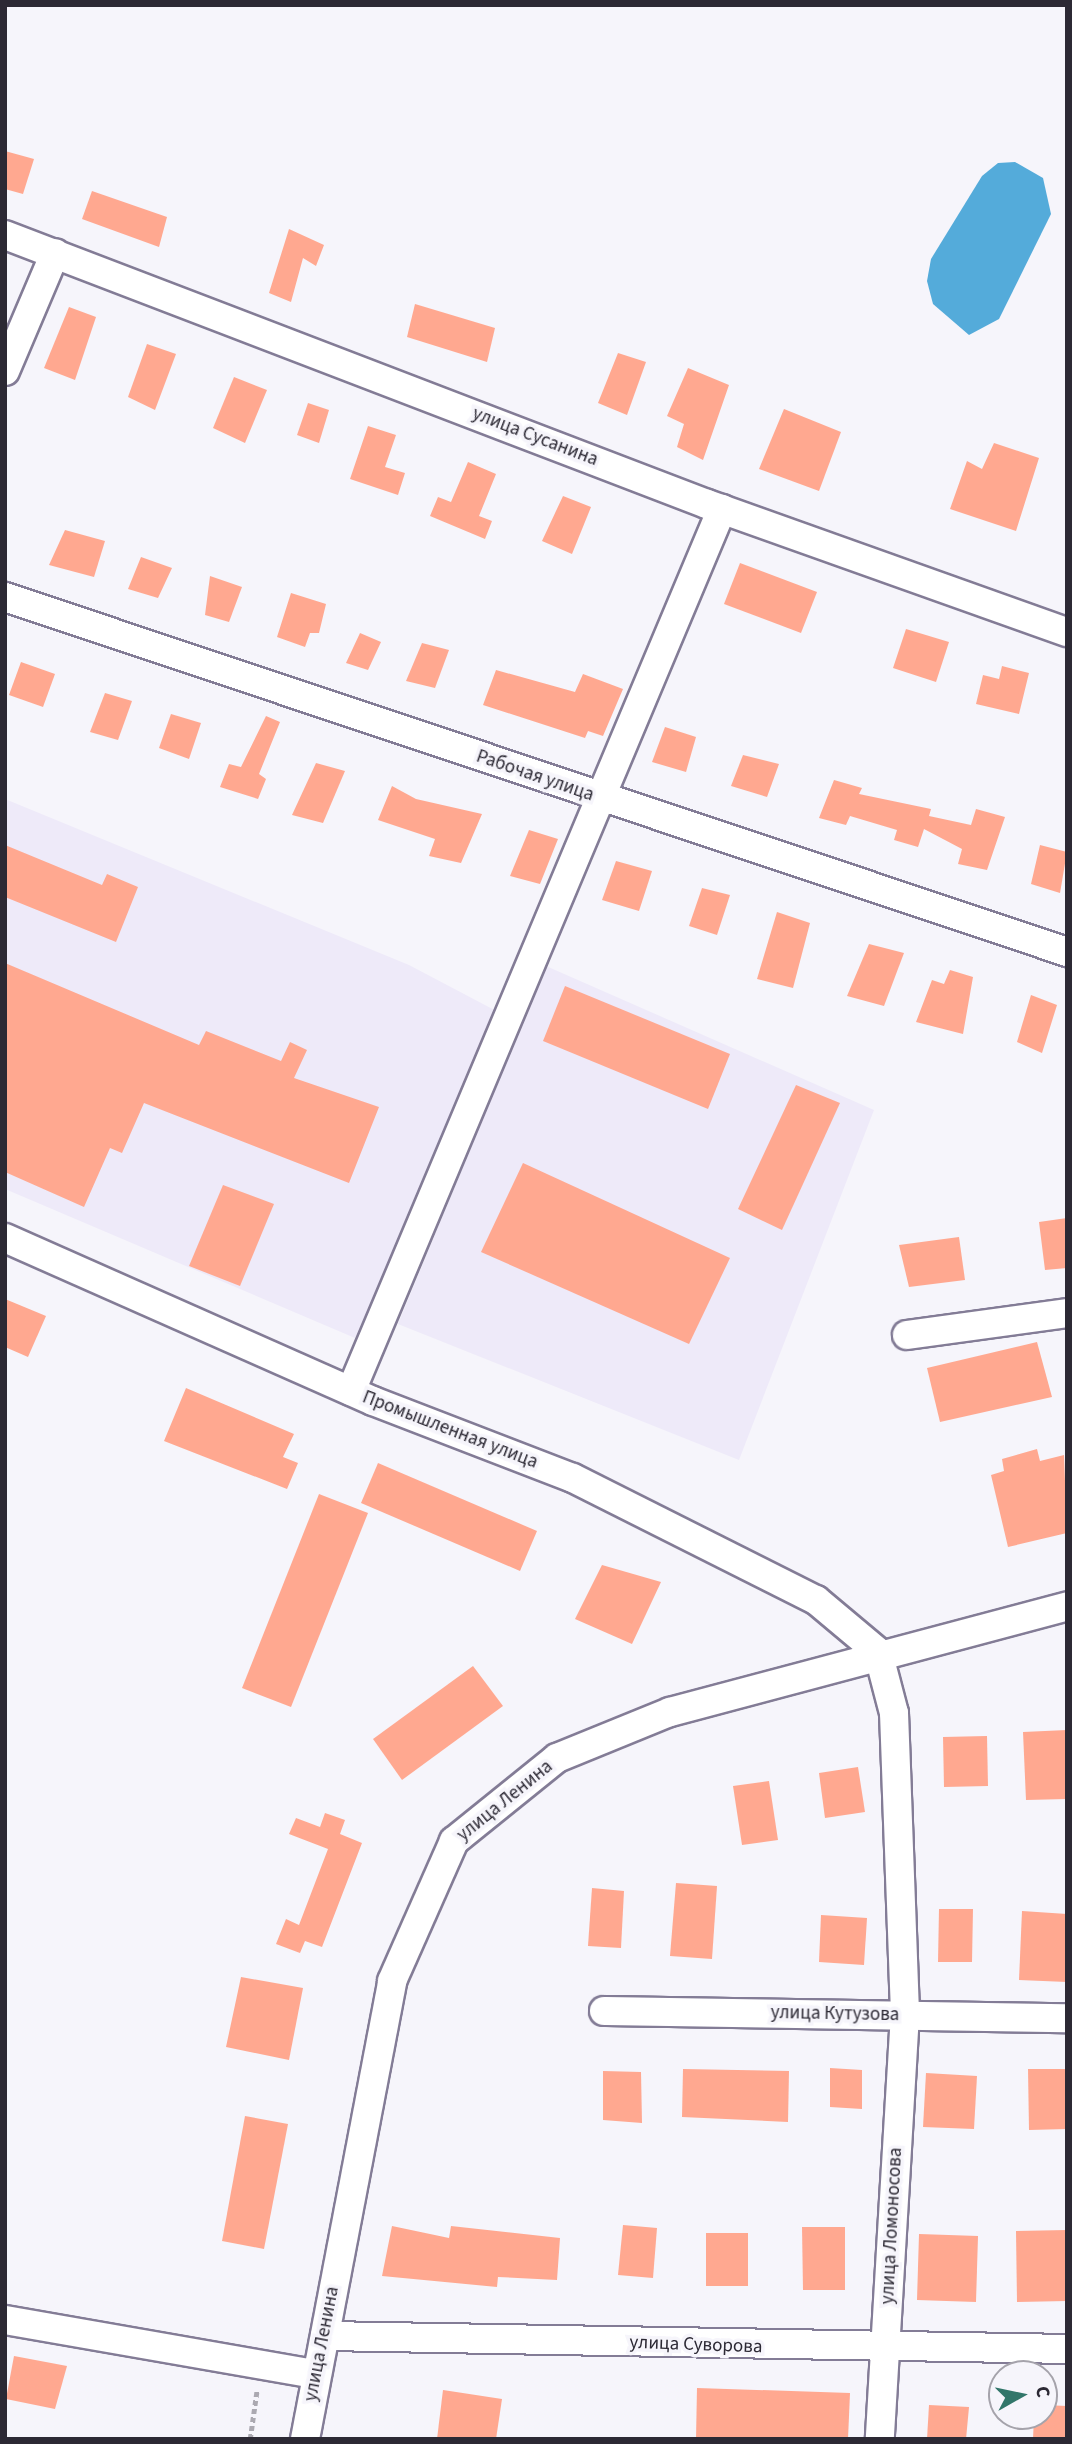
<!DOCTYPE html>
<html>
<head>
<meta charset="utf-8">
<style>
  body { margin:0 }
  #map { position:relative; width:1072px; height:2444px; overflow:hidden; background:#f6f5fb; font-family:"Source Sans 3",sans-serif }
  div>[style] { position:absolute }
  [style*='--x'] { left:calc(var(--x)*1px); top:calc(var(--y)*1px); width:calc(var(--w)*1px); rotate:calc(var(--a)*1deg) }
  .built>* { inset:0; background:#eeeaf9 }
  .water>* { inset:0; background:#54abda }
  .building>* { inset:0; background:#ffa890 }
  .path>* { height:4.5px; margin-top:-2.25px; transform-origin:0; background:repeating-linear-gradient(90deg,#aba9b1 0 5px,transparent 0 8.5px) }
  .roads { filter:drop-shadow(2px 0 #837c96) drop-shadow(-2px 0 #837c96) drop-shadow(0 2px #837c96) drop-shadow(0 -2px #837c96) }
  .minor>* { height:28px; margin:-14px; padding:0 14px; transform-origin:14px; border-radius:14px; background:#fff }
  span { translate:-50% -50%; white-space:nowrap; text-align:center; line-height:1.15; -webkit-text-stroke:7px #f6f5fb; paint-order:stroke }
  .street-label { font-size:19px; color:#2c2934 }
  .frame { position:absolute; inset:0; border:7px solid #2c2934; pointer-events:none }
  .north { position:absolute; left:988px; top:2360px; width:70px; height:70px; box-sizing:border-box; background:#f6f5fb; border:2px solid #a5a3ab; border-radius:50%; rotate:81deg; font-size:19px; font-weight:700; line-height:28px; text-align:center; color:#2c2934 }
  .north::after { content:''; display:block; margin:auto; width:24px; height:32px; background:#32766a; clip-path:polygon(50% 0,100% 100%,50% 72%,0 100%) }
</style>
</head>
<body>
<div id="map">
  <div class="built">
    <i style="clip-path:polygon(5px 799px,409px 965px,502px 1014px,355px 1338px,5px 1189px)"></i>
    <i style="clip-path:polygon(546px 966px,874px 1110px,739px 1460px,398px 1324px)"></i>
  </div>
  <div class="water">
    <i style="clip-path:polygon(1015px 162px,1043px 178px,1051px 214px,999px 319px,969px 335px,933px 304px,927px 281px,931px 259px,982px 176px,998px 163px)"></i>
  </div>
  <div class="building">
    <i style="clip-path:polygon(5px 151px,34px 159px,23px 194px,5px 189px)"></i>
    <i style="clip-path:polygon(92px 191px,167px 217px,159px 247px,82px 219px)"></i>
    <i style="clip-path:polygon(289px 229px,324px 245px,316px 266px,303px 258px,291px 302px,269px 293px)"></i>
    <i style="clip-path:polygon(415px 304px,495px 328px,487px 362px,407px 337px)"></i>
    <i style="clip-path:polygon(69px 307px,96px 317px,75px 380px,44px 368px)"></i>
    <i style="clip-path:polygon(147px 344px,176px 354px,155px 410px,128px 397px)"></i>
    <i style="clip-path:polygon(618px 353px,646px 362px,627px 415px,598px 403px)"></i>
    <i style="clip-path:polygon(688px 368px,729px 385px,703px 460px,677px 447px,684px 424px,667px 416px)"></i>
    <i style="clip-path:polygon(234px 377px,267px 390px,245px 443px,213px 428px)"></i>
    <i style="clip-path:polygon(308px 403px,329px 410px,319px 443px,297px 435px)"></i>
    <i style="clip-path:polygon(784px 409px,841px 432px,819px 491px,759px 469px)"></i>
    <i style="clip-path:polygon(368px 426px,396px 435px,385px 467px,405px 473px,398px 495px,350px 479px)"></i>
    <i style="clip-path:polygon(994px 443px,1039px 458px,1016px 531px,950px 509px,967px 461px,982px 469px)"></i>
    <i style="clip-path:polygon(468px 462px,496px 474px,479px 516px,492px 521px,485px 539px,430px 516px,438px 497px,451px 502px)"></i>
    <i style="clip-path:polygon(563px 496px,591px 507px,572px 554px,542px 541px)"></i>
    <i style="clip-path:polygon(65px 530px,105px 541px,94px 577px,49px 565px)"></i>
    <i style="clip-path:polygon(141px 557px,172px 568px,158px 598px,128px 589px)"></i>
    <i style="clip-path:polygon(740px 563px,817px 592px,801px 633px,724px 604px)"></i>
    <i style="clip-path:polygon(210px 576px,242px 587px,229px 622px,205px 615px)"></i>
    <i style="clip-path:polygon(291px 593px,326px 604px,319px 633px,310px 633px,305px 647px,277px 637px)"></i>
    <i style="clip-path:polygon(906px 629px,949px 642px,936px 682px,893px 668px)"></i>
    <i style="clip-path:polygon(360px 633px,381px 642px,368px 670px,346px 663px)"></i>
    <i style="clip-path:polygon(422px 643px,449px 650px,435px 688px,406px 681px)"></i>
    <i style="clip-path:polygon(21px 662px,55px 674px,43px 707px,9px 695px)"></i>
    <i style="clip-path:polygon(1002px 666px,1029px 673px,1019px 714px,976px 704px,983px 675px,999px 679px)"></i>
    <i style="clip-path:polygon(496px 670px,575px 692px,583px 674px,623px 689px,603px 736px,588px 731px,585px 738px,483px 705px)"></i>
    <i style="clip-path:polygon(105px 693px,132px 701px,118px 740px,90px 732px)"></i>
    <i style="clip-path:polygon(171px 714px,201px 723px,189px 759px,159px 748px)"></i>
    <i style="clip-path:polygon(266px 716px,280px 722px,259px 774px,266px 779px,258px 799px,220px 787px,229px 764px,241px 767px)"></i>
    <i style="clip-path:polygon(665px 727px,696px 737px,686px 772px,652px 762px)"></i>
    <i style="clip-path:polygon(743px 755px,779px 764px,767px 797px,731px 786px)"></i>
    <i style="clip-path:polygon(316px 763px,345px 771px,323px 823px,292px 815px)"></i>
    <i style="clip-path:polygon(834px 780px,862px 788px,859px 794px,931px 809px,929px 816px,971px 825px,976px 809px,1005px 817px,987px 870px,958px 864px,962px 849px,924px 829px,918px 847px,894px 840px,897px 830px,850px 816px,846px 825px,819px 818px)"></i>
    <i style="clip-path:polygon(392px 786px,416px 799px,482px 814px,461px 863px,429px 856px,435px 839px,378px 820px)"></i>
    <i style="clip-path:polygon(529px 830px,558px 839px,540px 884px,510px 876px)"></i>
    <i style="clip-path:polygon(5px 845px,102px 885px,107px 874px,138px 887px,116px 942px,5px 897px)"></i>
    <i style="clip-path:polygon(1040px 845px,1067px 852px,1060px 893px,1031px 884px)"></i>
    <i style="clip-path:polygon(616px 861px,652px 871px,639px 911px,602px 900px)"></i>
    <i style="clip-path:polygon(702px 888px,730px 895px,717px 935px,689px 926px)"></i>
    <i style="clip-path:polygon(777px 912px,810px 923px,793px 988px,757px 979px)"></i>
    <i style="clip-path:polygon(869px 944px,904px 953px,884px 1006px,847px 996px)"></i>
    <i style="clip-path:polygon(5px 963px,199px 1045px,206px 1031px,281px 1061px,290px 1042px,307px 1050px,294px 1078px,379px 1107px,349px 1183px,144px 1103px,122px 1153px,110px 1148px,84px 1207px,5px 1172px)"></i>
    <i style="clip-path:polygon(950px 970px,973px 977px,963px 1034px,916px 1022px,932px 980px,944px 984px)"></i>
    <i style="clip-path:polygon(565px 986px,730px 1054px,708px 1109px,543px 1041px)"></i>
    <i style="clip-path:polygon(1031px 995px,1057px 1005px,1042px 1053px,1017px 1042px)"></i>
    <i style="clip-path:polygon(796px 1085px,840px 1103px,782px 1230px,738px 1209px)"></i>
    <i style="clip-path:polygon(523px 1163px,730px 1258px,689px 1344px,481px 1252px)"></i>
    <i style="clip-path:polygon(223px 1185px,274px 1204px,240px 1286px,189px 1266px)"></i>
    <i style="clip-path:polygon(1067px 1218px,1067px 1268px,1045px 1270px,1039px 1222px)"></i>
    <i style="clip-path:polygon(959px 1237px,965px 1280px,909px 1287px,899px 1245px)"></i>
    <i style="clip-path:polygon(5px 1299px,46px 1316px,28px 1357px,5px 1347px)"></i>
    <i style="clip-path:polygon(1037px 1342px,1052px 1397px,940px 1422px,927px 1368px)"></i>
    <i style="clip-path:polygon(186px 1388px,294px 1434px,283px 1457px,298px 1463px,287px 1489px,164px 1441px)"></i>
    <i style="clip-path:polygon(1037px 1449px,1040px 1461px,1064px 1455px,1067px 1533px,1008px 1547px,991px 1475px,1004px 1471px,1002px 1459px)"></i>
    <i style="clip-path:polygon(378px 1463px,537px 1531px,520px 1571px,361px 1503px)"></i>
    <i style="clip-path:polygon(319px 1494px,368px 1513px,291px 1707px,242px 1688px)"></i>
    <i style="clip-path:polygon(602px 1565px,661px 1582px,632px 1644px,575px 1619px)"></i>
    <i style="clip-path:polygon(473px 1666px,503px 1706px,402px 1780px,373px 1739px)"></i>
    <i style="clip-path:polygon(1067px 1730px,1067px 1799px,1026px 1800px,1023px 1732px)"></i>
    <i style="clip-path:polygon(987px 1736px,988px 1786px,944px 1787px,943px 1737px)"></i>
    <i style="clip-path:polygon(858px 1767px,865px 1812px,825px 1818px,819px 1773px)"></i>
    <i style="clip-path:polygon(769px 1781px,778px 1840px,742px 1845px,733px 1786px)"></i>
    <i style="clip-path:polygon(325px 1813px,345px 1820px,340px 1834px,362px 1843px,322px 1947px,305px 1941px,300px 1953px,276px 1944px,286px 1919px,299px 1925px,328px 1849px,289px 1834px,296px 1818px,320px 1827px)"></i>
    <i style="clip-path:polygon(676px 1883px,717px 1886px,712px 1959px,670px 1956px)"></i>
    <i style="clip-path:polygon(592px 1888px,624px 1891px,621px 1948px,588px 1946px)"></i>
    <i style="clip-path:polygon(939px 1909px,973px 1909px,972px 1962px,938px 1962px)"></i>
    <i style="clip-path:polygon(1022px 1911px,1067px 1914px,1067px 1982px,1019px 1980px)"></i>
    <i style="clip-path:polygon(821px 1915px,867px 1918px,864px 1965px,819px 1962px)"></i>
    <i style="clip-path:polygon(241px 1977px,303px 1988px,289px 2060px,226px 2047px)"></i>
    <i style="clip-path:polygon(830px 2068px,862px 2070px,862px 2109px,830px 2107px)"></i>
    <i style="clip-path:polygon(683px 2069px,789px 2071px,788px 2122px,682px 2117px)"></i>
    <i style="clip-path:polygon(1028px 2069px,1067px 2069px,1067px 2129px,1029px 2130px)"></i>
    <i style="clip-path:polygon(603px 2071px,641px 2072px,642px 2123px,603px 2120px)"></i>
    <i style="clip-path:polygon(926px 2073px,977px 2076px,974px 2129px,923px 2127px)"></i>
    <i style="clip-path:polygon(245px 2116px,288px 2124px,264px 2249px,222px 2241px)"></i>
    <i style="clip-path:polygon(623px 2225px,657px 2228px,653px 2278px,618px 2275px)"></i>
    <i style="clip-path:polygon(392px 2226px,449px 2238px,451px 2226px,560px 2238px,557px 2280px,498px 2277px,497px 2287px,382px 2276px)"></i>
    <i style="clip-path:polygon(802px 2227px,845px 2227px,845px 2290px,803px 2290px)"></i>
    <i style="clip-path:polygon(1067px 2230px,1067px 2301px,1017px 2302px,1016px 2231px)"></i>
    <i style="clip-path:polygon(706px 2233px,748px 2233px,748px 2286px,706px 2286px)"></i>
    <i style="clip-path:polygon(919px 2234px,978px 2236px,976px 2302px,917px 2300px)"></i>
    <i style="clip-path:polygon(14px 2356px,67px 2366px,55px 2409px,6px 2399px)"></i>
    <i style="clip-path:polygon(697px 2388px,850px 2393px,848px 2439px,696px 2439px)"></i>
    <i style="clip-path:polygon(443px 2390px,502px 2399px,496px 2439px,437px 2439px)"></i>
    <i style="clip-path:polygon(929px 2405px,969px 2407px,966px 2439px,927px 2439px)"></i>
    <i style="clip-path:polygon(1044px 2405px,1067px 2406px,1067px 2439px,1033px 2439px,1034px 2416px,1044px 2416px)"></i>
  </div>
  <div class="path">
    <i style="--x:250;--y:2439;--w:50;--a:-82"></i>
  </div>
  <div class="roads">
    <div class="minor">
      <i style="--x:5;--y:235;--w:752;--a:20.97"></i>
      <i style="--x:707;--y:504;--w:382;--a:19.6"></i>
      <i style="--x:5;--y:371;--w:128;--a:-67"></i>
      <i style="--x:5;--y:597;--w:1120;--a:18.48"></i>
      <i style="--x:5;--y:1238;--w:402;--a:23.9"></i>
      <i style="--x:373;--y:1401;--w:214;--a:21.1"></i>
      <i style="--x:573;--y:1478;--w:272;--a:26.7"></i>
      <i style="--x:816;--y:1600;--w:81;--a:40"></i>
      <i style="--x:878;--y:1652;--w:63;--a:75.3"></i>
      <i style="--x:894;--y:1713;--w:301;--a:87.9"></i>
      <i style="--x:905;--y:2014;--w:426;--a:93.4"></i>
      <i style="--x:907;--y:1335;--w:162;--a:-7.8"></i>
      <i style="--x:351;--y:1391;--w:957;--a:-67.19"></i>
      <i style="--x:604;--y:2011;--w:463;--a:0.9"></i>
      <i style="--x:5;--y:2320;--w:316;--a:9.9"></i>
      <i style="--x:325;--y:2336;--w:742;--a:1"></i>
      <i style="--x:305;--y:2439;--w:466;--a:-79.2"></i>
      <i style="--x:392;--y:1981;--w:153;--a:-66.1"></i>
      <i style="--x:454;--y:1841;--w:132;--a:-38.9"></i>
      <i style="--x:557;--y:1758;--w:122;--a:-22.2"></i>
      <i style="--x:670;--y:1712;--w:411;--a:-14.9"></i>
    </div>
  </div>
  <div class="street-label">
    <span style="left:535px;top:437px;rotate:21deg">улица Сусанина</span>
    <span style="left:535px;top:776px;rotate:19deg">Рабочая улица</span>
    <span style="left:450px;top:1430px;rotate:21deg">Промышленная улица</span>
    <span style="left:505px;top:1801px;rotate:-39deg">улица Ленина</span>
    <span style="left:835px;top:2014px;rotate:1deg">улица Кутузова</span>
    <span style="left:892px;top:2226px;rotate:-87deg">улица Ломоносова</span>
    <span style="left:322px;top:2344px;rotate:-79deg">улица Ленина</span>
    <span style="left:696px;top:2345px;rotate:2deg">улица Суворова</span>
  </div>
  <div class="frame"></div>
  <div class="north">С</div>
</div>
</body>
</html>
